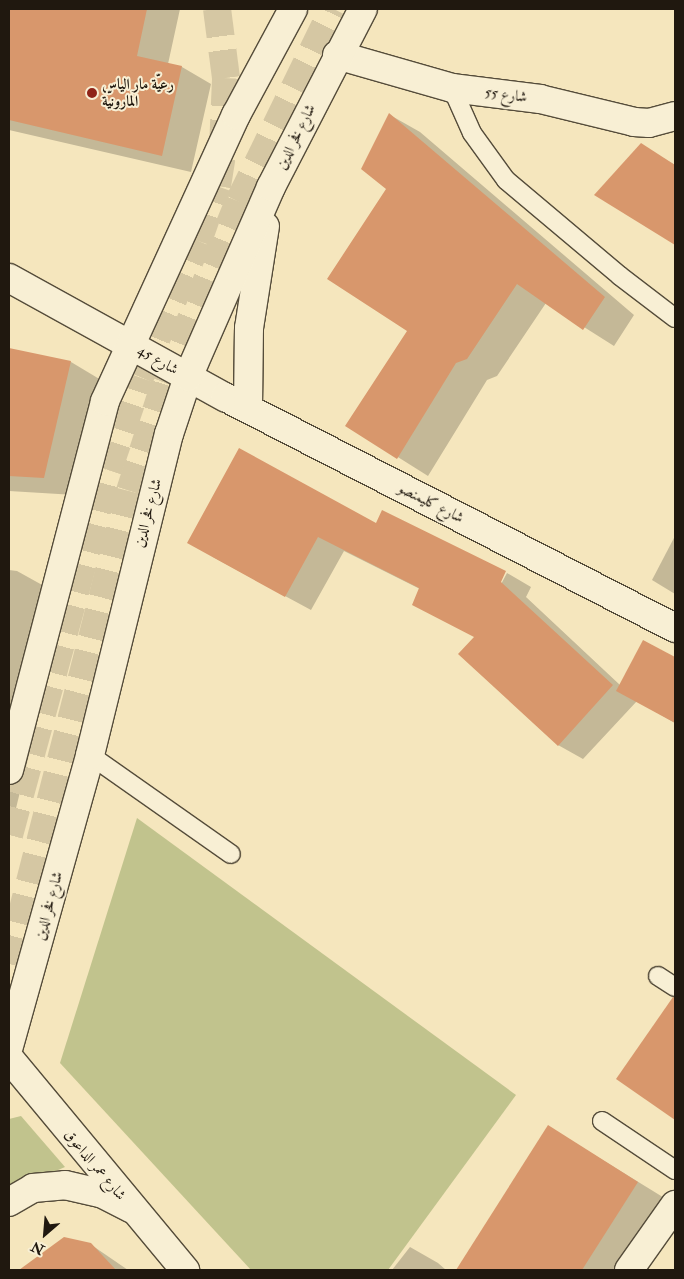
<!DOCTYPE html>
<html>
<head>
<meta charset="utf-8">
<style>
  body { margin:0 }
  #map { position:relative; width:684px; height:1279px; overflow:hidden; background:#f5e6bd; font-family:"IM FELL Double Pica",Amiri,serif }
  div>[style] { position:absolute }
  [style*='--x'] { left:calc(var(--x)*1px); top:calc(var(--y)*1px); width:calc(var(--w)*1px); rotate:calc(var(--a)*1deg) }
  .green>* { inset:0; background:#c1c38d }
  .shadow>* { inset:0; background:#0003 }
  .building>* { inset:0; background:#d8976c }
  .motorway-tunnel>* { height:28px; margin-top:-14px; transform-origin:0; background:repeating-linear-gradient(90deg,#d5c7a3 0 28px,transparent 0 42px) }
  .roads { filter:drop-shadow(1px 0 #554c3a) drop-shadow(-1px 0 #554c3a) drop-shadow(0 1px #554c3a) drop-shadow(0 -1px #554c3a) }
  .service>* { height:18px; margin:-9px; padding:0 9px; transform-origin:9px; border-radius:9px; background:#f8efd4 }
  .minor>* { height:28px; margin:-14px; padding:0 14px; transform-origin:14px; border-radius:14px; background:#f8efd4 }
  .tertiary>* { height:28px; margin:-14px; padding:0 14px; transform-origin:14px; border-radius:14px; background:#f8efd4 }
  .secondary>* { height:28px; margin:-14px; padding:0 14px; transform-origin:14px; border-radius:14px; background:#f8efd4 }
  .dots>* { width:14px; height:14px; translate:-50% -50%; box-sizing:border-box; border:2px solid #f8efd4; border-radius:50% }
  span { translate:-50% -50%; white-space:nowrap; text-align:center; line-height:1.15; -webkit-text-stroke:4px #f8efd4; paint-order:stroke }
  .poi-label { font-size:15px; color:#20180f; font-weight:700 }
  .left { translate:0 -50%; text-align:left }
  .street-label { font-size:15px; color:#20180f }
  .frame { position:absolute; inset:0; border:10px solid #20180f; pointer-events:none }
  .north { position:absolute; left:20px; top:1209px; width:50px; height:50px; -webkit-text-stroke:4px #f8efd4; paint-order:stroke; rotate:207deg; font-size:14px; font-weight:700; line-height:20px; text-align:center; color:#20180f }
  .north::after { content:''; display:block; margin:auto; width:18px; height:22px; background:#20180f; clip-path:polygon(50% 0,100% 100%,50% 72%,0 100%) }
</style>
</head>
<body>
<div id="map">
  <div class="green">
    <i style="clip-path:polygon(137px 818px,516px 1095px,388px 1270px,251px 1270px,60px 1063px)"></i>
    <i style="clip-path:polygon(21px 1116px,65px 1167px,9px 1191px,9px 1119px)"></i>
  </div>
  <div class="shadow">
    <i style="clip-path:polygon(9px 9px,180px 9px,168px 64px,182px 67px,211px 84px,191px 172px,9px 130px)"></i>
    <i style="clip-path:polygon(390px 115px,420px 132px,634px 315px,614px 346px,546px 303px,497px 376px,487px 380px,428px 476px,347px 425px,409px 331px,388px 189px)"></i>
    <i style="clip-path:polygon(641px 145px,675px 165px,675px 242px,596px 194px)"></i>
    <i style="clip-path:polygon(9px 349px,71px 362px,101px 380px,75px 495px,9px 491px)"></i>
    <i style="clip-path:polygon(376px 524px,499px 588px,507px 573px,531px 587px,526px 597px,620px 685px,644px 641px,675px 659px,675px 723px,637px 701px,583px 759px,558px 745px,475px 637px,420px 589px,344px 551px,311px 610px,213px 557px)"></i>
    <i style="clip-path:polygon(675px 536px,675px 594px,652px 580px)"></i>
    <i style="clip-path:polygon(9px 570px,17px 571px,44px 586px,38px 718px,9px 837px)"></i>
    <i style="clip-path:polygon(674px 998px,675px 998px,675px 1119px,618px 1079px)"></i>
    <i style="clip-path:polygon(549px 1127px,666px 1199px,621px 1270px,457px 1270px)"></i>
    <i style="clip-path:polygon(90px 1244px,128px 1270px,36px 1270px,44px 1254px)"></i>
    <i style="clip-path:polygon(410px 1247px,438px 1263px,446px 1270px,392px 1270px)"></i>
  </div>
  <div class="building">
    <i style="clip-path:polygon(9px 9px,147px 9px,137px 56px,182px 66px,162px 156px,9px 120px)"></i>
    <i style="clip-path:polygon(389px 113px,605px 297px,583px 330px,517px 284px,467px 359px,456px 363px,397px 459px,345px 426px,407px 331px,327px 279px,386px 189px,361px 169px)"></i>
    <i style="clip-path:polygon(641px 143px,675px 165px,675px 245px,594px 195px)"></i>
    <i style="clip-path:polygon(9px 348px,71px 361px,44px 478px,9px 476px)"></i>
    <i style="clip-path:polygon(239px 448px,376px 523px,382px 510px,506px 571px,501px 582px,613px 685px,558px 746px,458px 654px,474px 637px,412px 605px,419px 588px,318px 537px,285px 597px,187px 543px)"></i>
    <i style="clip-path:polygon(643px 640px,675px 657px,675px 723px,616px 691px)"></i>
    <i style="clip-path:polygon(673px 997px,675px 998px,675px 1120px,616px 1079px)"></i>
    <i style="clip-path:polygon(548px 1125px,638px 1182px,582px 1270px,456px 1270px)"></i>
    <i style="clip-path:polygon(64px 1237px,91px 1243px,116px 1270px,19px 1270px)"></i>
  </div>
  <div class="motorway-tunnel">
    <i style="--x:9;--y:835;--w:378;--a:-74.8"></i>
    <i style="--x:108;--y:470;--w:98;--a:-71"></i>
    <i style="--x:140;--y:377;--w:148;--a:-66.9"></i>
    <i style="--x:198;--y:241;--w:58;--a:-70.9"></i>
    <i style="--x:217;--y:186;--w:38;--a:-81"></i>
    <i style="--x:223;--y:148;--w:70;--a:-87.5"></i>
    <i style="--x:226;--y:78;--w:70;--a:-97.4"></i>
    <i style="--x:9;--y:964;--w:488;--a:-75.7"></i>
    <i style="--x:130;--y:491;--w:114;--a:-72"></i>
    <i style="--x:165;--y:383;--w:196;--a:-67.8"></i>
    <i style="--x:239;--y:202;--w:215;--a:-64"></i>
  </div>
  <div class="roads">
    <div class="service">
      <i style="--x:452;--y:88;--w:49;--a:66"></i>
      <i style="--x:472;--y:133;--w:58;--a:54.1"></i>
      <i style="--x:506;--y:180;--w:149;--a:40.1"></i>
      <i style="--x:620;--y:276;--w:69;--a:37.4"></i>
      <i style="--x:90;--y:755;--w:172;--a:35.1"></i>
      <i style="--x:658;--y:976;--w:20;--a:33"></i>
      <i style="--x:602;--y:1121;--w:88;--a:33.9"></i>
    </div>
    <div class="minor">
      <i style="--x:337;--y:55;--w:120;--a:16"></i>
      <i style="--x:452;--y:88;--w:89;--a:7.1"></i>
      <i style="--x:540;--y:99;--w:97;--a:13.7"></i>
      <i style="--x:634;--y:122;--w:15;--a:4"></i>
      <i style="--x:649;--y:123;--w:27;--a:-15"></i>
      <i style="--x:629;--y:1270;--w:80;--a:-54.7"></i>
    </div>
    <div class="tertiary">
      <i style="--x:9;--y:278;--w:247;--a:28.9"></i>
      <i style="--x:225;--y:397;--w:506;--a:27.17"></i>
      <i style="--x:9;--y:1058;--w:276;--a:50.3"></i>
    </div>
    <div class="secondary">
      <i style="--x:248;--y:408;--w:80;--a:-89.3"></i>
      <i style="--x:249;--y:328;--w:103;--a:-81.1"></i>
      <i style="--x:9;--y:770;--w:381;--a:-75.4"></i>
      <i style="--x:105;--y:401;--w:315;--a:-65.4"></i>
      <i style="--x:236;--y:115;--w:120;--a:-61.7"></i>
      <i style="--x:9;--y:1046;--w:302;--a:-74.4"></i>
      <i style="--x:90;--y:755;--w:331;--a:-76.2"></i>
      <i style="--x:169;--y:434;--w:60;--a:-71.6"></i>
      <i style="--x:188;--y:377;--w:207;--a:-66.4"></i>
      <i style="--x:271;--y:187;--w:200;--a:-62.7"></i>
      <i style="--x:9;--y:1202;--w:28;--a:-30"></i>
      <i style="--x:33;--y:1188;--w:32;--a:-5"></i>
      <i style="--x:65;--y:1185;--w:37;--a:13"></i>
      <i style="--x:101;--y:1193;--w:34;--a:27"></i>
    </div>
  </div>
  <div class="dots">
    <i style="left:92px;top:93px;background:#8f2418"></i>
  </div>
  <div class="poi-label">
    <span class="left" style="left:102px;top:93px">رعيّة مار الياس<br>المارونيّة</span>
  </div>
  <div class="street-label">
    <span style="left:506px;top:95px;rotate:7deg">شارع 55</span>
    <span style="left:296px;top:137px;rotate:-64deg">شارع فخر الدين</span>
    <span style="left:158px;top:360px;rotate:30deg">شارع 45</span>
    <span style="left:431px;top:503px;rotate:27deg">شارع كليمنصو</span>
    <span style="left:148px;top:513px;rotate:-75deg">شارع فخر الدين</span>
    <span style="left:49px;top:906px;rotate:-75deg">شارع فخر الدين</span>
    <span style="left:95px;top:1165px;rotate:50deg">شارع عمر الداعوق</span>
  </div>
  <div class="frame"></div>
  <div class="north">N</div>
</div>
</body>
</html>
